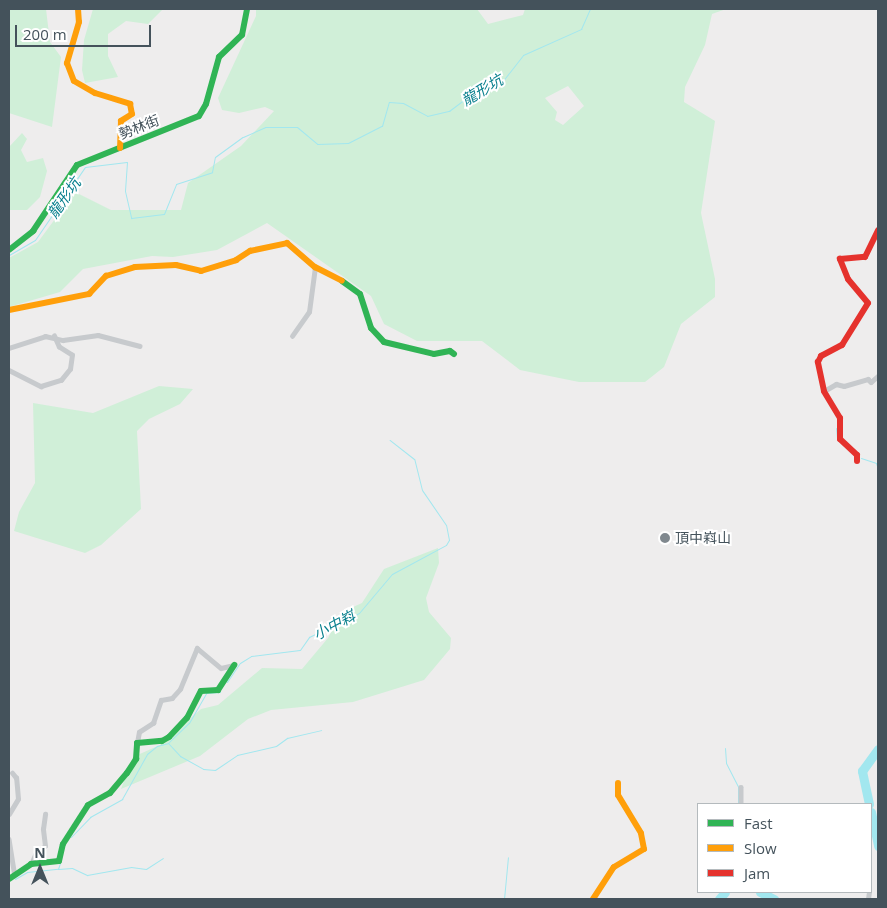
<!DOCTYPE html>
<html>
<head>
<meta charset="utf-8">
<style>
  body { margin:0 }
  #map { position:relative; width:887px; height:908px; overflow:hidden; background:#eeeded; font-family:"Open Sans","Noto Sans TC",sans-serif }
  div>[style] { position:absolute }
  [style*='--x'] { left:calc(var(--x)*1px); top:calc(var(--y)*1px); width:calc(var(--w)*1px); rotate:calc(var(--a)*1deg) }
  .green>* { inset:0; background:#d0efd8 }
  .stream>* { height:1px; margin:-0.5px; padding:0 0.5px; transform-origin:0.5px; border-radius:0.5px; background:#a2e7ef }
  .river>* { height:9px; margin:-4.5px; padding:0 4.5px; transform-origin:4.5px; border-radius:4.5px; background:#a2e7ef }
  .street>* { height:4.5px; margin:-2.25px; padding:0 2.25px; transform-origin:2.25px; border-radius:2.25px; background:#c7cacd }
  .fast>* { height:6px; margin:-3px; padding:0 3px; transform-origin:3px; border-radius:3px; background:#30b455 }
  .slow>* { height:6px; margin:-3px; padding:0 3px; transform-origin:3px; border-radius:3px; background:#ff9f0a }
  .jam>* { height:6px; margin:-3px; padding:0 3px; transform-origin:3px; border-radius:3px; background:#e5322d }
  .dots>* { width:14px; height:14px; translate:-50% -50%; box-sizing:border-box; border:2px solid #fff; border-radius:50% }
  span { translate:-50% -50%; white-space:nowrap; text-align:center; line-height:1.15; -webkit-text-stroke:4px #fff; paint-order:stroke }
  .street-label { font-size:14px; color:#44525b }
  .poi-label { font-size:14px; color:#44525b }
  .left { translate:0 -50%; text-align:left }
  .water-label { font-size:15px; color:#077f8d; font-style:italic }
  .frame { position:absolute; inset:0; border:10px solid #44525b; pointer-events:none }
  .legend { position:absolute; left:697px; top:803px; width:175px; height:90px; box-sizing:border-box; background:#fff; border:1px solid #b4babd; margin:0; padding:6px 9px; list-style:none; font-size:15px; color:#44525b }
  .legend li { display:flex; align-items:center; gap:10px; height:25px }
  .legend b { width:25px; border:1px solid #b4babd }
  .north { position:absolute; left:15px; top:843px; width:50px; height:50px; -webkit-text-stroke:4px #fff; paint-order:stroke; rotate:0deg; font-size:14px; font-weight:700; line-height:20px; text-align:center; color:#44525b }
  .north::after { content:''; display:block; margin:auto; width:18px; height:22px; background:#44525b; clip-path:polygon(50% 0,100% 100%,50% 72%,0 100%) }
  .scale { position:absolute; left:15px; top:25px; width:136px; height:22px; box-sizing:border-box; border:2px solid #44525b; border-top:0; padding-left:6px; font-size:15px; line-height:18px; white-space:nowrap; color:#44525b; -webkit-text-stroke:4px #fff; paint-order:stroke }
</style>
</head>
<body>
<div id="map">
  <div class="green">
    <i style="clip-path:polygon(9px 9px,46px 9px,50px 42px,61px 57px,52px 127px,9px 113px)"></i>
    <i style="clip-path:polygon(93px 9px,163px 9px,148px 24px,126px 21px,108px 34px,108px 56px,118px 77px,85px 83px,82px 70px,84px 40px)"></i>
    <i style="clip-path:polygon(evenodd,256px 9px,477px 9px,488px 24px,523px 15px,525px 9px,726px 9px,712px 14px,705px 45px,685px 87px,684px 102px,715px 121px,701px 213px,715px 279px,715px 297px,681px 324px,664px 367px,645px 382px,579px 382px,520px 370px,482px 341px,417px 341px,384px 324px,371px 296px,267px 223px,217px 250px,173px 257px,152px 256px,83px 269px,60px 292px,9px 307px,9px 258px,38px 242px,75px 192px,111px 210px,181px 210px,188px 183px,241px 146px,274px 111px,265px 107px,239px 113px,222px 110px,218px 98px,256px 16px,256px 9px,568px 86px,584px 106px,563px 125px,555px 120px,557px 112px,545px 98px,568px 86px)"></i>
    <i style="clip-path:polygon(22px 133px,27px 139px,21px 150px,27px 162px,43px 158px,47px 171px,40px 197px,27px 210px,9px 210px,9px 147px)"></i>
    <i style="clip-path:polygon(159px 386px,193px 389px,180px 404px,149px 419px,137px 431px,141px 509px,101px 545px,85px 553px,14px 531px,19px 512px,35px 483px,33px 403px,93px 413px)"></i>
    <i style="clip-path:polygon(438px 548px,439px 563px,426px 598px,429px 612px,451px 638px,450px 649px,424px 680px,353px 702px,271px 710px,248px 719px,200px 756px,121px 789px,133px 757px,160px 745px,201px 709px,218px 705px,262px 668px,302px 669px,328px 638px,342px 612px,362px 603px,384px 569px)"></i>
  </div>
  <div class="stream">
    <i style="--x:9;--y:255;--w:30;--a:-30"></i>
    <i style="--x:35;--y:240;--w:88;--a:-55.6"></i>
    <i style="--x:85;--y:167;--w:42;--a:-6.8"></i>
    <i style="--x:127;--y:162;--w:29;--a:94"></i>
    <i style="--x:125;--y:191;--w:28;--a:77"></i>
    <i style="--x:131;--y:218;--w:33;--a:-7"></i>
    <i style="--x:164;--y:214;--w:32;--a:-68"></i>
    <i style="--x:176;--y:184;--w:38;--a:-18"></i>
    <i style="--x:212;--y:172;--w:15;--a:-79"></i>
    <i style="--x:215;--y:157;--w:34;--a:-36"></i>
    <i style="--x:243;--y:137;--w:24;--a:-24"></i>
    <i style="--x:265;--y:127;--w:32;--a:0"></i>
    <i style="--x:297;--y:127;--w:26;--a:40"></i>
    <i style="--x:317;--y:144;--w:31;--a:-2"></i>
    <i style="--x:348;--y:143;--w:38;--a:-27"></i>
    <i style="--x:382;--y:126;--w:25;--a:-74"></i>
    <i style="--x:389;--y:102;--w:14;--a:4"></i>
    <i style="--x:403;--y:103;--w:27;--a:28"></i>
    <i style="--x:427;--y:116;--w:23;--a:-13"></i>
    <i style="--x:449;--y:111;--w:36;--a:-37"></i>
    <i style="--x:478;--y:89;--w:25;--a:-16"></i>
    <i style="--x:502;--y:82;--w:34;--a:-52"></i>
    <i style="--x:523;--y:55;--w:64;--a:-24.1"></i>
    <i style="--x:581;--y:29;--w:22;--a:-66"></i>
    <i style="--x:836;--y:428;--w:10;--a:84"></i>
    <i style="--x:861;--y:458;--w:16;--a:18"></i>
    <i style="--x:876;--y:463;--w:6;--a:72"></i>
    <i style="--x:227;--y:682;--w:23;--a:-56"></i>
    <i style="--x:240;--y:663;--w:13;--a:-32"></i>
    <i style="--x:251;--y:656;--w:49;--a:-7"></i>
    <i style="--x:300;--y:650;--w:16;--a:-55"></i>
    <i style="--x:309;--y:637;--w:55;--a:-25.6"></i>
    <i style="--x:359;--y:613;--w:51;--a:-49.8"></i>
    <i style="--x:392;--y:574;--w:61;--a:-28.2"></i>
    <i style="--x:446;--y:545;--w:6;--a:-59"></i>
    <i style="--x:449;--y:540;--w:15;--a:-101"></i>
    <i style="--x:446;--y:525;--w:42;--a:-124.4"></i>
    <i style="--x:422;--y:490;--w:32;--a:-104"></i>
    <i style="--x:414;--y:459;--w:31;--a:-142"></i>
    <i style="--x:168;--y:743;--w:18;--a:47"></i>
    <i style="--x:180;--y:756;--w:26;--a:29"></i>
    <i style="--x:203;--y:769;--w:12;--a:5"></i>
    <i style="--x:215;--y:770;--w:27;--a:-34"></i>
    <i style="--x:237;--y:755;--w:40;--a:-13"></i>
    <i style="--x:276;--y:746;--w:14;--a:-36"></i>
    <i style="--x:287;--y:738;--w:35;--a:-13"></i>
    <i style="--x:725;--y:748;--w:15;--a:86"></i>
    <i style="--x:726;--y:763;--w:27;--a:63"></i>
    <i style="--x:738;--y:787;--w:17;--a:90"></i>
    <i style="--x:71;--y:837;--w:28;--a:-46"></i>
    <i style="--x:90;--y:817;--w:37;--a:-29"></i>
    <i style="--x:122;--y:799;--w:51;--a:-60.9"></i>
    <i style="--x:147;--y:754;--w:13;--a:-39"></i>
    <i style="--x:157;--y:746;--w:11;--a:-15"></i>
    <i style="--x:168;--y:743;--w:29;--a:-44"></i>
    <i style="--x:189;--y:723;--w:34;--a:-60"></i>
    <i style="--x:206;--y:693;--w:14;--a:-4"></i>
    <i style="--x:58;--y:869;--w:14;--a:-4"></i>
    <i style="--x:72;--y:868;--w:17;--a:25"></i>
    <i style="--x:87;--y:875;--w:45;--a:-10.3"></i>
    <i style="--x:131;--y:867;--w:15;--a:8"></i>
    <i style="--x:146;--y:869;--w:20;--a:-33"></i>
    <i style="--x:15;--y:879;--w:14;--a:-30"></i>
    <i style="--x:27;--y:872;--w:31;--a:-6"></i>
    <i style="--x:58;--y:869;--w:6;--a:-72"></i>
    <i style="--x:504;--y:899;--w:42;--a:-84.6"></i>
  </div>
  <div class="river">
    <i style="--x:869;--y:804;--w:34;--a:-102"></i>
    <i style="--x:862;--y:771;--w:27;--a:-54"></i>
    <i style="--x:871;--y:812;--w:35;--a:78"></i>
    <i style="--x:760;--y:892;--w:16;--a:27"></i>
    <i style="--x:719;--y:899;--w:9;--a:-49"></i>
  </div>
  <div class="street">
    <i style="--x:292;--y:336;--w:29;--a:-55"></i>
    <i style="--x:309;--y:312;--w:45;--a:-82.4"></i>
    <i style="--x:9;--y:348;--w:38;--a:-18"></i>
    <i style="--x:45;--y:336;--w:18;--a:13"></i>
    <i style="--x:63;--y:340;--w:35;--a:-8"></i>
    <i style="--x:98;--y:335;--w:43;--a:14.7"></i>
    <i style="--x:9;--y:370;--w:36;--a:27"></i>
    <i style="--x:41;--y:386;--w:21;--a:-17"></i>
    <i style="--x:61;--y:380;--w:14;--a:-51"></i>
    <i style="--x:70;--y:369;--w:14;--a:-82"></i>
    <i style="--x:72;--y:355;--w:15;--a:-148"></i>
    <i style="--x:59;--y:347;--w:12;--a:-114"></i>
    <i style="--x:824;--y:391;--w:14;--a:-30"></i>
    <i style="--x:836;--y:384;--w:8;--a:14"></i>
    <i style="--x:844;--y:386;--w:25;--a:-16"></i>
    <i style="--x:868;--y:379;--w:4;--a:45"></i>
    <i style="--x:871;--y:382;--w:9;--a:-41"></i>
    <i style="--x:137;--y:743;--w:11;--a:-80"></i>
    <i style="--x:139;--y:732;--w:17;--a:-33"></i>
    <i style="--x:153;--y:723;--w:24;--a:-71"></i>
    <i style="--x:161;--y:700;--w:11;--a:-10"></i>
    <i style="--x:172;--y:698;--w:12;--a:-48"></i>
    <i style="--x:180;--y:689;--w:44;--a:-67.5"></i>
    <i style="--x:197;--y:648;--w:31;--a:40"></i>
    <i style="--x:221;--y:668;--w:13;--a:-13"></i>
    <i style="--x:741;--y:787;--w:17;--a:90"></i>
    <i style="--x:9;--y:814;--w:17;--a:-59"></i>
    <i style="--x:18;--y:799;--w:21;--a:-95"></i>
    <i style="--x:16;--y:778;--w:6;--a:-129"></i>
    <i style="--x:9;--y:839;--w:36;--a:81"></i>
    <i style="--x:31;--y:864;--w:12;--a:-66"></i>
    <i style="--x:36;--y:853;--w:11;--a:-38"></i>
    <i style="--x:45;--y:846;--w:17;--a:-97"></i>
    <i style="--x:43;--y:829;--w:15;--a:-82"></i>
    <i style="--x:868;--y:899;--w:7;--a:-82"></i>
  </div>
  <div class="fast">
    <i style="--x:9;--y:250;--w:31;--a:-38"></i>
    <i style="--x:33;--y:231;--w:79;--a:-56.3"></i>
    <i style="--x:77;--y:165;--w:131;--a:-21.9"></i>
    <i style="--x:199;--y:116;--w:14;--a:-60"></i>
    <i style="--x:206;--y:104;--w:49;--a:-74.5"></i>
    <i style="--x:219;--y:57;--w:32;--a:-44"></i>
    <i style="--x:242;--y:35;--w:26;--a:-79"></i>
    <i style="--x:342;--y:281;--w:22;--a:36"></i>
    <i style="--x:360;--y:294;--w:36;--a:72"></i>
    <i style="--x:371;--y:328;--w:19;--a:47"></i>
    <i style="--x:384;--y:342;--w:51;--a:13.5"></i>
    <i style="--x:434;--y:354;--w:16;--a:-11"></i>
    <i style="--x:450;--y:351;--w:5;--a:37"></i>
    <i style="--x:9;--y:879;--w:27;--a:-34"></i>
    <i style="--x:31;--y:864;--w:28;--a:-6"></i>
    <i style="--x:59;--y:861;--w:17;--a:-77"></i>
    <i style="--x:63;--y:844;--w:46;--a:-57.3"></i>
    <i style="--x:88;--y:805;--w:25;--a:-29"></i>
    <i style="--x:110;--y:793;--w:26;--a:-50"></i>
    <i style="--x:127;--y:773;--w:17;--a:-57"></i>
    <i style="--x:136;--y:759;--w:16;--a:-86"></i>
    <i style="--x:137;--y:743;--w:25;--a:-5"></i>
    <i style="--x:162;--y:741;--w:8;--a:-30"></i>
    <i style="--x:169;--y:737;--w:26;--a:-47"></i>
    <i style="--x:187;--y:718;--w:30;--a:-63"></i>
    <i style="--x:201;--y:691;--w:17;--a:-3"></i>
    <i style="--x:218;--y:690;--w:30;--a:-57"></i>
  </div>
  <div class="slow">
    <i style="--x:78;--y:9;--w:13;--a:86"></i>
    <i style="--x:79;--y:22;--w:43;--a:106.3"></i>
    <i style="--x:67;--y:63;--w:19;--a:69"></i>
    <i style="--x:74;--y:81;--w:24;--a:30"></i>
    <i style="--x:95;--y:93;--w:37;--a:17"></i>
    <i style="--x:130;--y:104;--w:10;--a:79"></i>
    <i style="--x:132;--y:114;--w:13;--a:148"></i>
    <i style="--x:121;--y:121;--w:27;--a:92"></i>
    <i style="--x:9;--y:310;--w:82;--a:-11.3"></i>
    <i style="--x:89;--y:294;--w:25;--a:-47"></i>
    <i style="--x:106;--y:276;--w:30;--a:-17"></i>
    <i style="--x:135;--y:267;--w:41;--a:-2.8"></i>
    <i style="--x:176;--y:265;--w:26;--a:13"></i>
    <i style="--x:201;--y:271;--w:37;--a:-17"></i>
    <i style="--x:236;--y:260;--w:17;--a:-33"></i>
    <i style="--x:250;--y:251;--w:38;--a:-12"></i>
    <i style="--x:287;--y:243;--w:37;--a:41"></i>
    <i style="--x:315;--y:267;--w:30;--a:27"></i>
    <i style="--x:593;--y:899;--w:38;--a:-57"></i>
    <i style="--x:614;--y:867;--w:35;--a:-31"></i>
    <i style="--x:644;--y:849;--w:16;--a:-101"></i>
    <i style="--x:641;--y:833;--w:44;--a:-121.2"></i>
    <i style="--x:618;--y:795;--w:12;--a:-90"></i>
  </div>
  <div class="jam">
    <i style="--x:857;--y:461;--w:6;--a:-90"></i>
    <i style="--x:857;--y:455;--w:23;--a:-137"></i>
    <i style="--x:840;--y:439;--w:21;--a:-90"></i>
    <i style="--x:840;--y:418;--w:31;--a:-121"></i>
    <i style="--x:824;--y:391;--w:30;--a:-102"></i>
    <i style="--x:818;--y:362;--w:7;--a:-63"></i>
    <i style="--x:821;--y:356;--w:24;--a:-28"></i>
    <i style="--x:842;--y:345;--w:49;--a:-58.2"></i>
    <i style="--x:868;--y:303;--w:31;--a:-130"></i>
    <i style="--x:848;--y:279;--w:22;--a:-112"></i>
    <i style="--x:840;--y:259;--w:25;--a:-5"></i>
    <i style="--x:865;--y:257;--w:30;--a:-64"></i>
  </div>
  <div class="dots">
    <i style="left:665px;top:538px;background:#80888e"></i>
  </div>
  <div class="street-label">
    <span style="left:139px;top:127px;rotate:-21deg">勢林街</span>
  </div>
  <div class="poi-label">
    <span class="left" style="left:675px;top:538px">頂中嵙山</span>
  </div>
  <div class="water-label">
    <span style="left:482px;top:90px;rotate:-31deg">龍形坑</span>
    <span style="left:64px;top:198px;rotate:-55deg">龍形坑</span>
    <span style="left:334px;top:625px;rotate:-28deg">小中嵙</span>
  </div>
  <div class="frame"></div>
  <ul class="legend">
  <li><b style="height:6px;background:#30b455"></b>Fast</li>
  <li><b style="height:6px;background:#ff9f0a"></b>Slow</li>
  <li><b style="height:6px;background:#e5322d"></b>Jam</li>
  </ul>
  <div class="north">N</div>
  <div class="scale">200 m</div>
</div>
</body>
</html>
